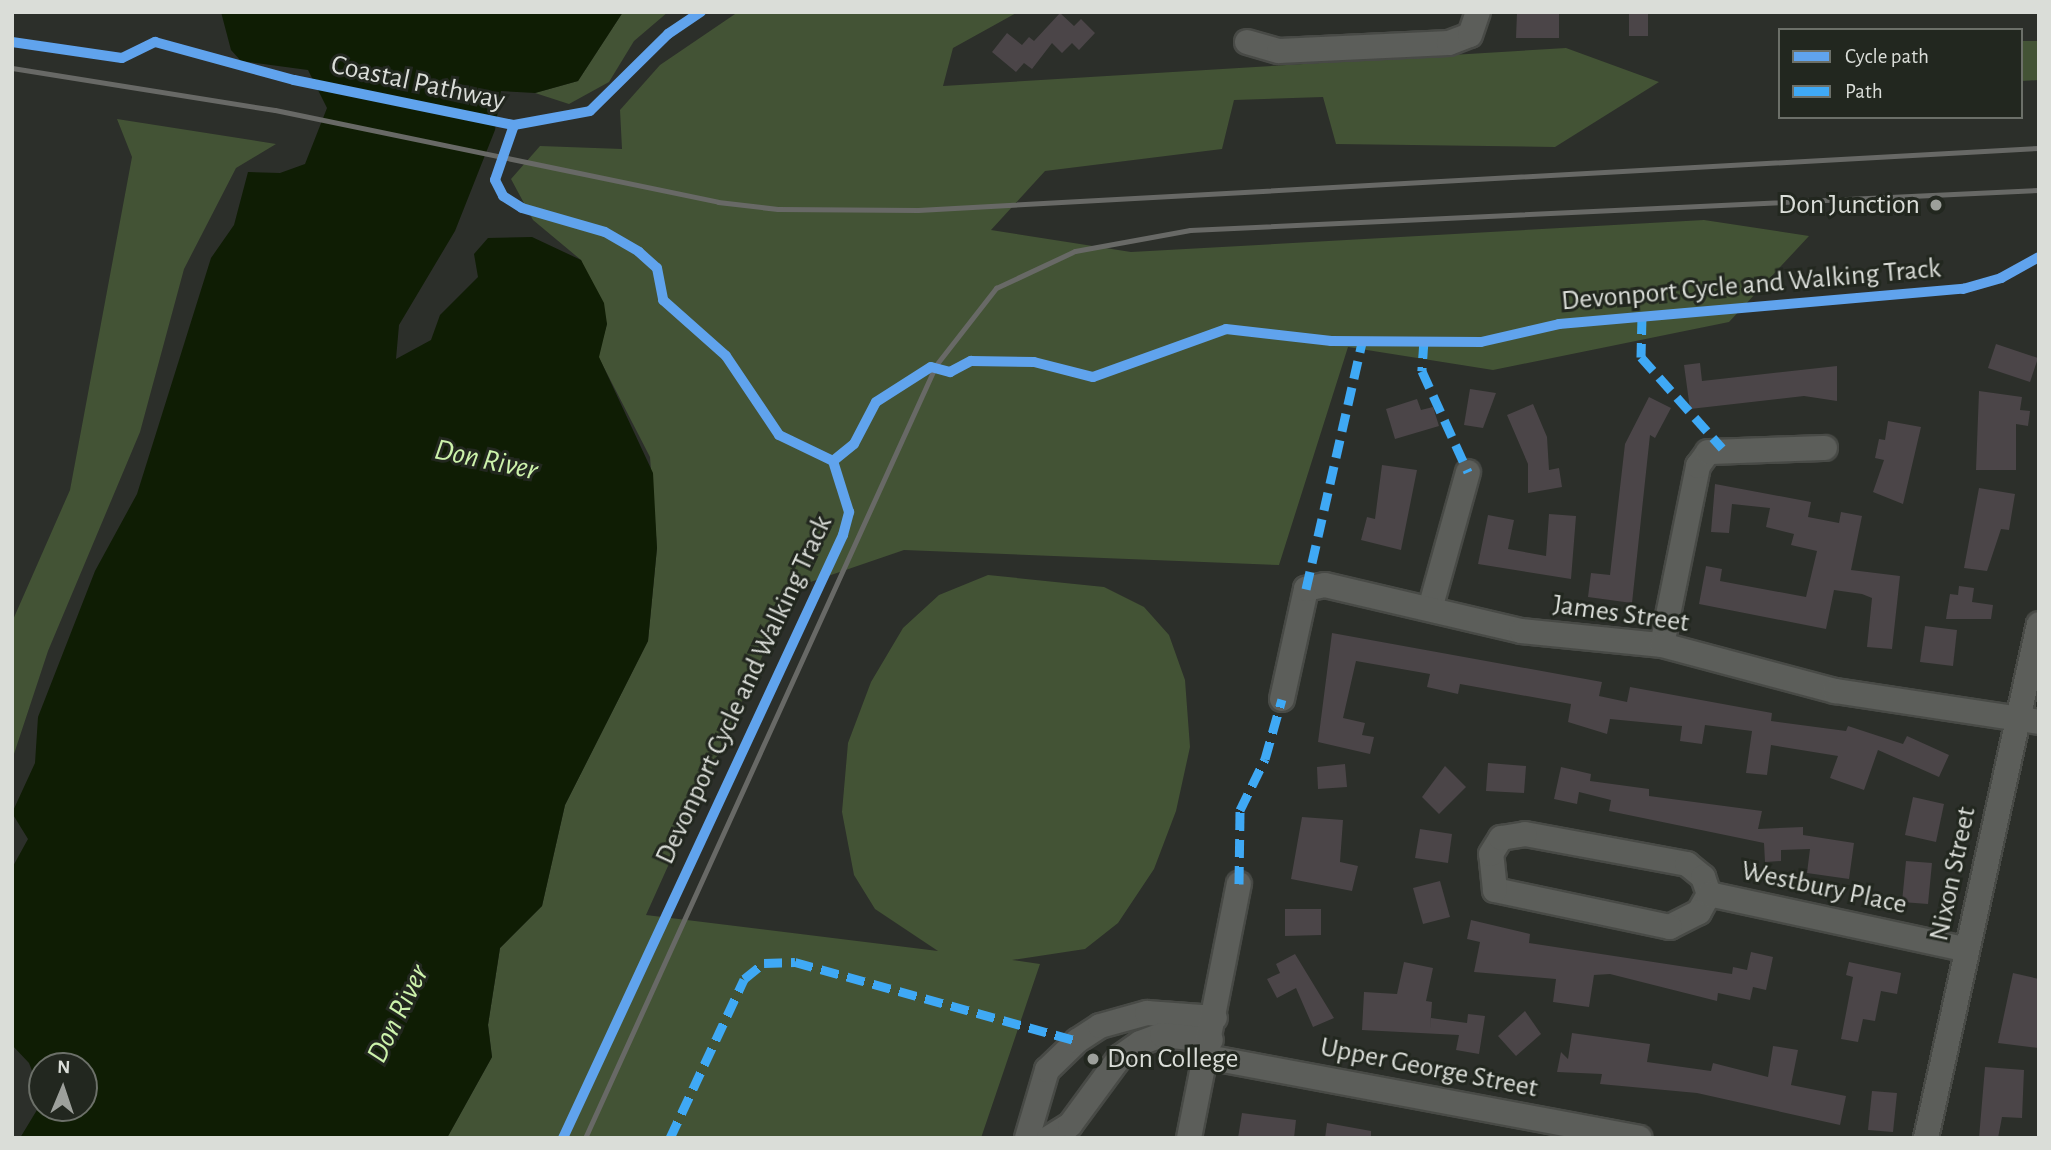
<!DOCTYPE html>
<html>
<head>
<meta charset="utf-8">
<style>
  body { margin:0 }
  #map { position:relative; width:2051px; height:1150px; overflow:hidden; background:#2c2f2a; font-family:"Alegreya Sans",sans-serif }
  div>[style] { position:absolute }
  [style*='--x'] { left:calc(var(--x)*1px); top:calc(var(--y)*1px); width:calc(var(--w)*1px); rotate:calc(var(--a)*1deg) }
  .green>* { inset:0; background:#435335 }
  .water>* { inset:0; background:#0f1d04 }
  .building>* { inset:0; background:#4b4548 }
  .roads { filter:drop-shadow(2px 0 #484a46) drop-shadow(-2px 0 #484a46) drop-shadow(0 2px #484a46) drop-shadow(0 -2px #484a46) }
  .minor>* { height:24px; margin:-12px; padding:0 12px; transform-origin:12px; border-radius:12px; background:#5c5e5a }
  .rail>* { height:5px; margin:-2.5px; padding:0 2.5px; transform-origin:2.5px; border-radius:2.5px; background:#686966 }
  .quiet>* { height:9px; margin-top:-4.5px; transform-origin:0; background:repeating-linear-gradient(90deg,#3fa9f5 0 18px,transparent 0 27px) }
  .cycleway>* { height:10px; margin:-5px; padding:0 5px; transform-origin:5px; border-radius:5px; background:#60a3ed }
  .dots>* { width:19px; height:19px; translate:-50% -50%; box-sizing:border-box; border:4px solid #22271f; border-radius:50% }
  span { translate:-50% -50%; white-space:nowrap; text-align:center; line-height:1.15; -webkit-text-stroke:6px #22271f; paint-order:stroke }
  .street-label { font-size:28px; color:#daddd8 }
  .poi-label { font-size:28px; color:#daddd8 }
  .right { translate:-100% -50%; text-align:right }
  .left { translate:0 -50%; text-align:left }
  .water-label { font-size:30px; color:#ccf2ab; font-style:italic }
  .frame { position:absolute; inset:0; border:14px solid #daddd8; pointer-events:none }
  .legend { position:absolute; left:1778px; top:28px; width:245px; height:91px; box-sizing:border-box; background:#22271f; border:2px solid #6c7069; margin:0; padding:9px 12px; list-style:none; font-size:21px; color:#daddd8 }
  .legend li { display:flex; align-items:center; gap:14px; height:35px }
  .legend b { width:35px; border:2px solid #6c7069 }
  .north { position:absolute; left:28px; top:1052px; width:70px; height:70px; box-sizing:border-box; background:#22271f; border:2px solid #6c7069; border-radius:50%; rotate:2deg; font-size:19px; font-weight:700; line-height:28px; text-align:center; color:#daddd8 }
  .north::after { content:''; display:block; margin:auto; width:24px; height:32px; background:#9da09b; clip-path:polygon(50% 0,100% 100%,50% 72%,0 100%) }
</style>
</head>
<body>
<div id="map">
  <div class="green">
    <i style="clip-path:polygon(623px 12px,668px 12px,634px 41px,609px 82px,569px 104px,535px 93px,578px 81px)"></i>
    <i style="clip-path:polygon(738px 12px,1018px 12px,953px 48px,943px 86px,1566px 48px,1659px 82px,1555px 147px,1336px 144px,1323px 97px,1234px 100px,1222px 149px,1045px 171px,991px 230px,1131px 252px,1704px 220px,1809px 236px,1729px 322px,1493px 370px,1348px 347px,1279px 565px,904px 550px,793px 588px,646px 915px,938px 951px,875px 909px,854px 875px,842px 812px,848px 743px,871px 682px,903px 628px,939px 595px,988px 575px,1104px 587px,1144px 607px,1169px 635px,1185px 680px,1190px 747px,1176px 811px,1154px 869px,1118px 923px,1085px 949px,1012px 960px,1040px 964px,981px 1138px,447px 1138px,492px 1057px,488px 1025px,500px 948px,542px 906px,565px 805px,648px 641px,657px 548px,650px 457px,598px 356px,607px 324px,581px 260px,533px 220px,511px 179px,540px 146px,622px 149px,620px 110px,660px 65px)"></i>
    <i style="clip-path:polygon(2021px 41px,2039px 41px,2039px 80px,2021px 81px)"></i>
    <i style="clip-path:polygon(117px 119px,276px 144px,236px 168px,184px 269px,140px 432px,48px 651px,12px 760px,12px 622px,70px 490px,132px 157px)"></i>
  </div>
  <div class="water">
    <i style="clip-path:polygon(evenodd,221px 12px,623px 12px,578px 81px,535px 93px,501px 91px,495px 130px,455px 231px,399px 325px,396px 359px,431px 340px,440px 315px,478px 277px,474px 254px,488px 238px,532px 237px,581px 260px,604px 303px,607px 324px,599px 357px,653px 473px,657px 548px,648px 641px,565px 805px,542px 906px,500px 948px,488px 1025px,492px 1057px,447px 1138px,20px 1138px,40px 1105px,40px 1091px,29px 1063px,12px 1045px,12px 868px,28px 839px,12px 813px,35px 763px,38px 717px,95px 571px,137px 494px,211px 258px,234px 225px,248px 172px,280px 173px,305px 164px,327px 108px,308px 70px,241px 61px,231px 50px,221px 12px,42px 1066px,84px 1066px,84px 1108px,42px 1108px,42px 1066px)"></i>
  </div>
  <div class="building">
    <i style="clip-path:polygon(1629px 12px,1648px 12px,1648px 36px,1629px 36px)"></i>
    <i style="clip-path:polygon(1060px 13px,1074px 26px,1081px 19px,1095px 33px,1079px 50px,1072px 43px,1062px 53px,1052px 43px,1032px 69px,1024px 63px,1016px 72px,992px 52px,1007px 33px,1022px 45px,1029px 37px,1034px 41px)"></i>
    <i style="clip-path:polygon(1517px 13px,1559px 14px,1559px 38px,1516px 38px)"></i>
    <i style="clip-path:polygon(1996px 344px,2038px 358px,2030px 382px,1988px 368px)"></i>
    <i style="clip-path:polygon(1700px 363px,1702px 381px,1837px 366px,1837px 401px,1804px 396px,1690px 409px,1684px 365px)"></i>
    <i style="clip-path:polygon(1470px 389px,1496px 393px,1483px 428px,1464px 425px)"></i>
    <i style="clip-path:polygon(1979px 391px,2022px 397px,2020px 410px,2030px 411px,2028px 426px,2016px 424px,2016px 470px,1976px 470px)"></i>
    <i style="clip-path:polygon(1649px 397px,1671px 408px,1655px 438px,1650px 435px,1632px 603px,1588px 597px,1591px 573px,1610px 575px,1625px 444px)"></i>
    <i style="clip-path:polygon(1417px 399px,1421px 410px,1433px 407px,1439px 426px,1395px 439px,1386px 409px)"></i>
    <i style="clip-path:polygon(1533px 404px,1547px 437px,1549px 470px,1559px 468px,1562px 487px,1528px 493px,1528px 464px,1507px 415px)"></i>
    <i style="clip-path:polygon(1888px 421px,1921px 427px,1903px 504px,1873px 492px,1884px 460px,1875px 458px,1879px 439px,1885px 440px)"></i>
    <i style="clip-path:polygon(1382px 465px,1417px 470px,1401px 550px,1361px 540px,1367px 517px,1375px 519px)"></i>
    <i style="clip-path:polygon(1715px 484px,1811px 502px,1808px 517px,1839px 523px,1841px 512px,1862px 516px,1851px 570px,1900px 576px,1892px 649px,1867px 647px,1872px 598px,1862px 594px,1834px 590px,1826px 629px,1699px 604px,1706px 566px,1722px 569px,1720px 581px,1806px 597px,1817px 551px,1791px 545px,1794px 534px,1766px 527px,1770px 508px,1732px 504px,1729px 533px,1711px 532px)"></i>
    <i style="clip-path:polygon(1979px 488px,2015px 494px,2009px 530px,2001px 529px,1987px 571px,1964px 568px)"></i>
    <i style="clip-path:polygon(1549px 514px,1576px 516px,1571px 579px,1478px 564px,1488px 515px,1514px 520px,1508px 549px,1546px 556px)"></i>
    <i style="clip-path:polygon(1959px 586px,1974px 588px,1972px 602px,1993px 605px,1991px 619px,1946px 619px,1950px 594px,1958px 595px)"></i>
    <i style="clip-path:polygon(1925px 626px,1957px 630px,1953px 666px,1920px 662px)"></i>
    <i style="clip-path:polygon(1332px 633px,1602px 682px,1599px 696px,1627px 702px,1630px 687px,1772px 713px,1771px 721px,1846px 731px,1848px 726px,1903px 744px,1907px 736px,1949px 755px,1939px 777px,1878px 750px,1864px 790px,1830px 778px,1838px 756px,1771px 745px,1767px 775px,1746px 773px,1752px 731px,1705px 725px,1702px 744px,1680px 741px,1682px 726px,1610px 719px,1607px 734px,1568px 722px,1571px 704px,1460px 684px,1458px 694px,1427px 687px,1430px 674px,1356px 661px,1343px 718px,1365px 723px,1362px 735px,1374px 737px,1370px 754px,1318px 742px)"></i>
    <i style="clip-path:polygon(1488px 763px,1526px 766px,1524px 793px,1486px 791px)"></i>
    <i style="clip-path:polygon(1345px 764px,1347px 787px,1318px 789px,1317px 767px)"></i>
    <i style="clip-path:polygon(1445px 766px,1466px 787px,1439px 814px,1422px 797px)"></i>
    <i style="clip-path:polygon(1561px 767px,1591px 774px,1590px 781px,1649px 789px,1649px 796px,1762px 811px,1758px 829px,1803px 827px,1803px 835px,1854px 843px,1849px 879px,1807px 873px,1810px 849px,1781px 850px,1781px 861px,1765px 862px,1764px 843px,1609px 811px,1611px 800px,1579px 792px,1577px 804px,1554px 799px)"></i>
    <i style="clip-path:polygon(1913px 797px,1944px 804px,1936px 842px,1905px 835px)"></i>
    <i style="clip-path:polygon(1302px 817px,1343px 820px,1340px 862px,1358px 866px,1352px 891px,1291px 879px)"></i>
    <i style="clip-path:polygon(1420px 829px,1452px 834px,1448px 863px,1415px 858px)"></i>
    <i style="clip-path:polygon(1906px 861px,1932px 863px,1928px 904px,1902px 902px)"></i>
    <i style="clip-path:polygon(1440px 881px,1450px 917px,1423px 924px,1413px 888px)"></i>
    <i style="clip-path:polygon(1285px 909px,1321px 909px,1321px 935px,1285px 936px)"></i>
    <i style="clip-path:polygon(1471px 920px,1530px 934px,1529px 943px,1732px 974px,1733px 967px,1747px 970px,1751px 952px,1773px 957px,1766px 990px,1753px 987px,1750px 1000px,1718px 993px,1717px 1001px,1610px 974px,1594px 975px,1589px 1007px,1553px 1002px,1556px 979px,1474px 972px,1480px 942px,1467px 939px)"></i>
    <i style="clip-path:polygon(1295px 954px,1334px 1018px,1313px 1027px,1296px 988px,1277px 998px,1267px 979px,1280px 973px,1276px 964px)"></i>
    <i style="clip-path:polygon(1404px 962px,1433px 968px,1426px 1001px,1432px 1002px,1430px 1029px,1431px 1018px,1467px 1023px,1468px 1014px,1485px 1016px,1479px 1054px,1456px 1050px,1459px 1035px,1362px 1030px,1364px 992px,1397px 994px)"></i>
    <i style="clip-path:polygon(1849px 962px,1901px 973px,1897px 994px,1881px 991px,1875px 1021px,1863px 1019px,1858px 1042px,1841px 1039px,1853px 977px,1846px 975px)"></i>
    <i style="clip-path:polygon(2013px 973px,2039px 979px,2039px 1048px,1998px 1043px)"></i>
    <i style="clip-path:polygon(1525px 1011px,1541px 1034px,1516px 1056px,1498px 1036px)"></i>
    <i style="clip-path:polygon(1572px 1033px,1650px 1044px,1647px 1062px,1711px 1071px,1713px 1063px,1768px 1077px,1773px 1046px,1798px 1050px,1791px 1085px,1846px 1096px,1840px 1125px,1697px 1093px,1600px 1084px,1602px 1074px,1557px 1072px,1561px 1052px,1568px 1059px)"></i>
    <i style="clip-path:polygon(1985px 1067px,2024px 1070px,2022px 1118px,2002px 1117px,1998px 1138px,1979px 1138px)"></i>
    <i style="clip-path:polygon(1872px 1091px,1897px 1093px,1893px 1132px,1868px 1130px)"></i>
    <i style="clip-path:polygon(1242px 1113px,1296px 1120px,1294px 1138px,1238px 1138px)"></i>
    <i style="clip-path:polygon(1327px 1123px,1371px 1131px,1371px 1138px,1325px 1138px)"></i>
  </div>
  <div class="roads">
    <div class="minor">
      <i style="--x:1247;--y:42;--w:33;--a:16"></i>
      <i style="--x:1279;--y:51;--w:170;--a:-2.7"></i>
      <i style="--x:1449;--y:43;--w:22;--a:-21"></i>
      <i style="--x:1470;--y:35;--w:24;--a:-71"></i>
      <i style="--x:1430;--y:609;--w:142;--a:-74.5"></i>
      <i style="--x:1662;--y:645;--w:183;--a:-78.6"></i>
      <i style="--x:1698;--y:466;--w:17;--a:-54"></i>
      <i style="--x:1708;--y:452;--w:117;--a:-2"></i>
      <i style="--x:1282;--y:699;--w:113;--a:-77.7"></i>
      <i style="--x:1306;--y:589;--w:19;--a:-12"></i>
      <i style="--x:1325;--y:585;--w:201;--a:13.2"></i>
      <i style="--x:1521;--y:631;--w:142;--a:5.7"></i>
      <i style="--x:1662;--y:645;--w:179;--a:14.9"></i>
      <i style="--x:1835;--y:691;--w:206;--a:8.6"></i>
      <i style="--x:1525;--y:834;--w:165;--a:10.5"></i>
      <i style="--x:1687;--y:864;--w:21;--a:39"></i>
      <i style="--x:1703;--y:877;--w:18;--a:71"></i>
      <i style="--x:1709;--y:894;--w:21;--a:119"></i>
      <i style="--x:1699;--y:912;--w:33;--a:153"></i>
      <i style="--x:1670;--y:927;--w:179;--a:-168.1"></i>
      <i style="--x:1495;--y:890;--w:36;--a:-96"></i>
      <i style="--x:1491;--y:854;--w:19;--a:-58"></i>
      <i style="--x:1501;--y:838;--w:24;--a:-9"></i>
      <i style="--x:1709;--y:894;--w:264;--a:12.2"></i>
      <i style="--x:1207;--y:1057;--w:440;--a:10.6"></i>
      <i style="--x:1027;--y:1138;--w:71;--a:-73.6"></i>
      <i style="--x:1047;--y:1070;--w:42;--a:-44"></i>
      <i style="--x:1077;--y:1041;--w:27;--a:-33"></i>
      <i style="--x:1100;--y:1026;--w:49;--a:-15.5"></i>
      <i style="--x:1147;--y:1013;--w:68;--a:4.2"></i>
      <i style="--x:1049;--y:1138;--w:25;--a:-32"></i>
      <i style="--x:1070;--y:1125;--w:84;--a:-53.7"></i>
      <i style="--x:1120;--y:1057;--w:24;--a:-35"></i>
      <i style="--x:1140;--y:1043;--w:23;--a:-20"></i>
      <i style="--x:1162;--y:1035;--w:49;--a:5.8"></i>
      <i style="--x:1189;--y:1138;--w:259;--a:-78.9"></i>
      <i style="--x:1926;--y:1138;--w:526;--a:-77.6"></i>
    </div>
  </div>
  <div class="rail">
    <i style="--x:12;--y:68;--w:266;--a:9.1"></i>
    <i style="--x:275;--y:110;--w:452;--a:11.7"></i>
    <i style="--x:718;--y:202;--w:60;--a:6.7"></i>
    <i style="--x:778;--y:209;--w:140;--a:0.4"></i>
    <i style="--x:918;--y:210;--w:1123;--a:-3.17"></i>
    <i style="--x:585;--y:1138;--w:849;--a:-65.58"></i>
    <i style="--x:936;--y:365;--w:98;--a:-52.1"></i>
    <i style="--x:996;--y:288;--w:87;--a:-25.1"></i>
    <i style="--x:1075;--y:251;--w:117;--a:-10.3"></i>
    <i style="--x:1190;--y:230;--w:850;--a:-2.7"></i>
  </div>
  <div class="quiet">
    <i style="--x:1642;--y:316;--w:41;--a:91.4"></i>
    <i style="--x:1641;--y:357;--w:122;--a:48.3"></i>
    <i style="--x:1424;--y:340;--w:31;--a:94"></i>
    <i style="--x:1422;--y:371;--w:111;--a:65.5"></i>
    <i style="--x:1306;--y:589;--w:257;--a:-77.2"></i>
    <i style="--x:1239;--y:884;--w:74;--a:-89.2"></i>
    <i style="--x:1240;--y:810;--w:57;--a:-63.9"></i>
    <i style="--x:1265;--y:759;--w:62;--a:-74.2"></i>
    <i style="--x:670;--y:1138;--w:175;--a:-65"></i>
    <i style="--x:744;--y:979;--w:26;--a:-39"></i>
    <i style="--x:764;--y:963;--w:31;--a:-2"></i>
    <i style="--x:795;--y:962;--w:293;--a:15.6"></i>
  </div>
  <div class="cycleway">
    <i style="--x:12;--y:42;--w:111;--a:8.3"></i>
    <i style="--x:122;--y:58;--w:37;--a:-26"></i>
    <i style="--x:155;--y:42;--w:144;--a:15.3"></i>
    <i style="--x:294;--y:80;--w:225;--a:11.6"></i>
    <i style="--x:514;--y:125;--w:58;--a:109.1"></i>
    <i style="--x:495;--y:180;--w:18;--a:63"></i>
    <i style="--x:503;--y:196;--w:22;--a:32"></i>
    <i style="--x:522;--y:208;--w:86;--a:16.1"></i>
    <i style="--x:605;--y:232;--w:39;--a:30"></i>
    <i style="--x:639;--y:252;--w:24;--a:42"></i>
    <i style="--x:657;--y:268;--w:33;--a:79"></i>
    <i style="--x:663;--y:300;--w:84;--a:41.6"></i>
    <i style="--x:726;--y:356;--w:95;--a:56.1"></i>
    <i style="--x:779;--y:435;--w:60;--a:25.7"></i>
    <i style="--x:514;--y:125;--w:77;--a:-10.4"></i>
    <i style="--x:590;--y:111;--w:110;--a:-44.6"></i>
    <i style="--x:668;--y:34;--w:40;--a:-34"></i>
    <i style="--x:833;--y:461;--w:27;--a:-39"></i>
    <i style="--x:854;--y:444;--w:47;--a:-62.4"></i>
    <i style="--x:876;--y:402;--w:65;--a:-32.5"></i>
    <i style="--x:931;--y:367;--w:20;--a:15"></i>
    <i style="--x:950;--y:372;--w:24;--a:-28"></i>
    <i style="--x:971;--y:361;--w:63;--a:0.9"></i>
    <i style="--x:1034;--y:362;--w:61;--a:14.3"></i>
    <i style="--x:1093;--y:377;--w:141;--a:-19.8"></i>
    <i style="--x:1226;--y:329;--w:106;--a:6.5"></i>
    <i style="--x:1331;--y:341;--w:150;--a:0.4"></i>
    <i style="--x:1481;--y:342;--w:80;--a:-13"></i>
    <i style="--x:1559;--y:324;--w:406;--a:-5"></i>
    <i style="--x:1963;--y:289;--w:40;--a:-16"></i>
    <i style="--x:2001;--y:278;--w:43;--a:-28.9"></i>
    <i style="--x:563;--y:1138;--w:665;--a:-65.09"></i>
    <i style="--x:843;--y:535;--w:24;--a:-75"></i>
    <i style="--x:849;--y:512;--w:53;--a:-107.4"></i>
  </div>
  <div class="dots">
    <i style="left:1936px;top:205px;background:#9da09b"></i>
    <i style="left:1093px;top:1059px;background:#9da09b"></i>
  </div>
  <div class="street-label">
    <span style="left:418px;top:83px;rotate:12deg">Coastal Pathway</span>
    <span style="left:1751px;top:285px;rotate:-5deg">Devonport Cycle and Walking Track</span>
    <span style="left:1621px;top:614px;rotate:8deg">James Street</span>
    <span style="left:744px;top:690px;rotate:-65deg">Devonport Cycle and Walking Track</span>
    <span style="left:1953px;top:874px;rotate:-78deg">Nixon Street</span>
    <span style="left:1824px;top:888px;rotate:12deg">Westbury Place</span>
    <span style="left:1429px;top:1068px;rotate:11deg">Upper George Street</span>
  </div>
  <div class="poi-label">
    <span class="right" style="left:1920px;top:205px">Don Junction</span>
    <span class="left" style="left:1107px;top:1059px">Don College</span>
  </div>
  <div class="water-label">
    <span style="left:486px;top:460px;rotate:12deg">Don River</span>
    <span style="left:398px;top:1014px;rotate:-64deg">Don River</span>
  </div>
  <div class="frame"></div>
  <ul class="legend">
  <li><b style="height:9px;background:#60a3ed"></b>Cycle path</li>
  <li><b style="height:9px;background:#3fa9f5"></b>Path</li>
  </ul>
  <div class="north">N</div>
</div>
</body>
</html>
